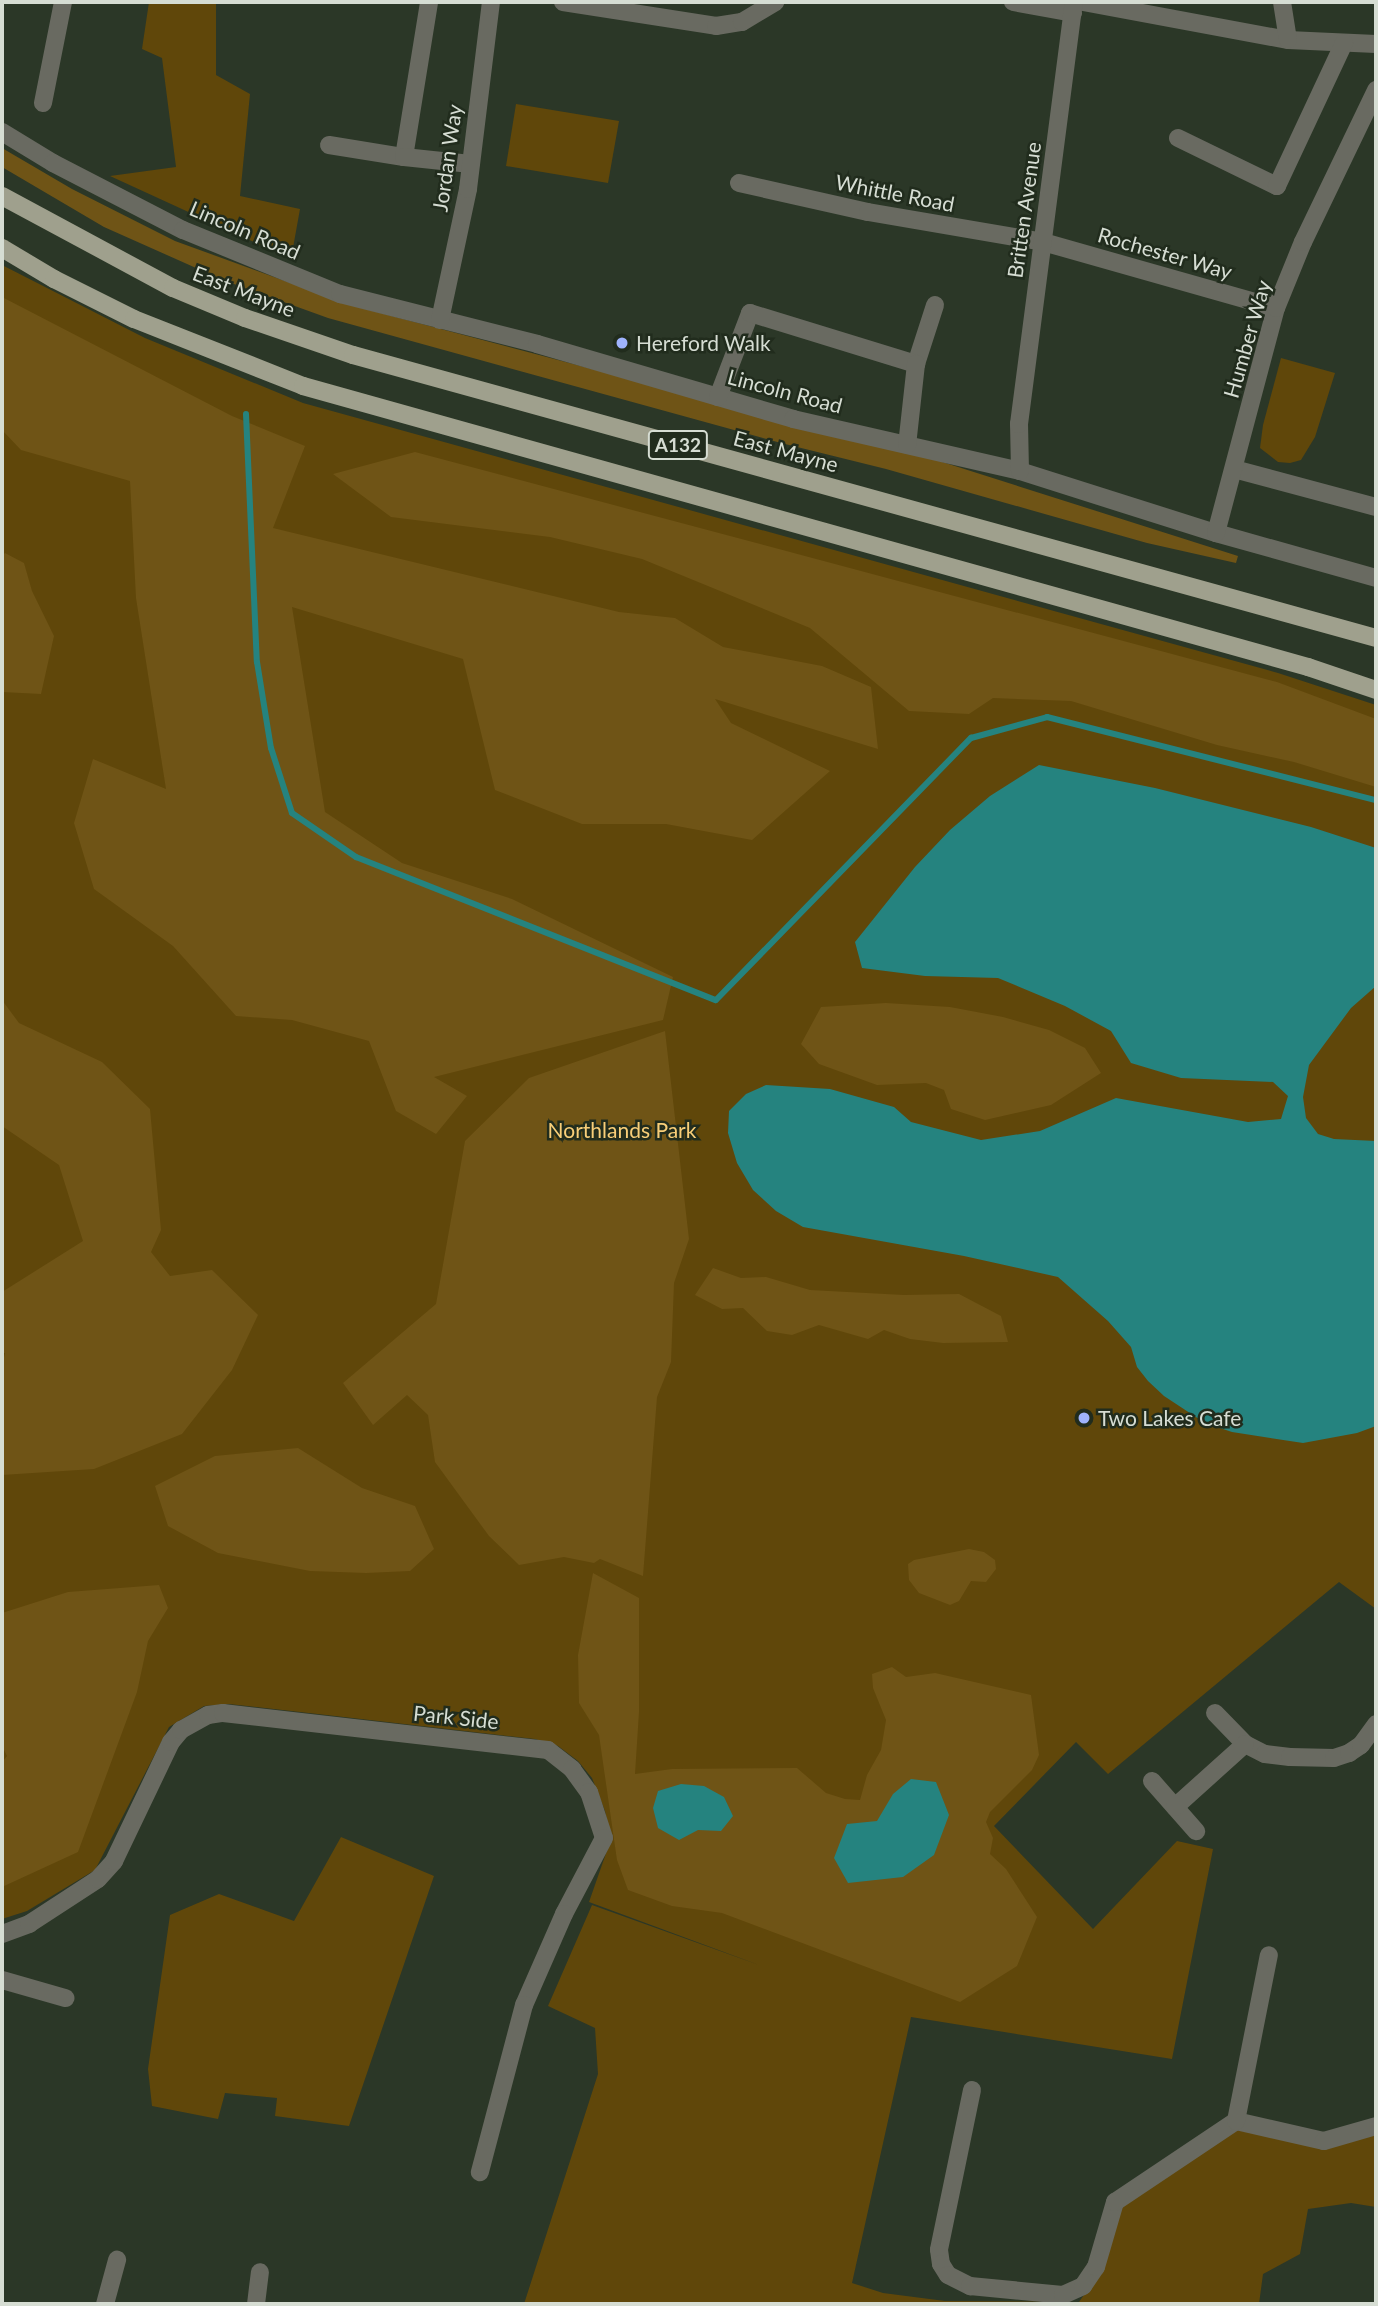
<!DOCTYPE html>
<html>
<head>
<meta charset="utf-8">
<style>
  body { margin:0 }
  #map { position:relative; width:1378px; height:2306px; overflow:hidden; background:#2b3727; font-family:Lato,sans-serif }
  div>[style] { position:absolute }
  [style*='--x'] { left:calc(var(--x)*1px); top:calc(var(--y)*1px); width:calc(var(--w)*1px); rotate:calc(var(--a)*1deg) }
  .green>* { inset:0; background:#60470a }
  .forest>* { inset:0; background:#6f5416 }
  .water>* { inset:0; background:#25837f }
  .stream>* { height:6px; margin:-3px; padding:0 3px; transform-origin:3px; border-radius:3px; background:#25837f }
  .minor>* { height:18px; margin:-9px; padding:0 9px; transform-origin:9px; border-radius:9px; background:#696a61 }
  .major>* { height:18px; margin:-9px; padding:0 9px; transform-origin:9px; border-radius:9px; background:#9fa08d }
  .dots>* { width:19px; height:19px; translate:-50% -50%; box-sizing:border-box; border:4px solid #212c1d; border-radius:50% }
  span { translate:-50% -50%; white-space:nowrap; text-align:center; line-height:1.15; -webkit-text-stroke:5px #212c1d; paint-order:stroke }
  .shield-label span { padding:2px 5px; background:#212c1d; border:2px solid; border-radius:5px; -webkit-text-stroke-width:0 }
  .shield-label { font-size:19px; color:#d6ddd3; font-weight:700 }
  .street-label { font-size:21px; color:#d6ddd3 }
  .poi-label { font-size:21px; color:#d6ddd3 }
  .left { translate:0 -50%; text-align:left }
  .park-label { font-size:21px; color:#f8ce78 }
  .frame { position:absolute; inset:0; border:4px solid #d6ddd3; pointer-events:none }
</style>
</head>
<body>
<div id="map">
  <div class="green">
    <i style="clip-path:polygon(149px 2px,216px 2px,216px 75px,250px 94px,240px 196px,300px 209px,291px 259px,110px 176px,176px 167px,162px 58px,142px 49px)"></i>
    <i style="clip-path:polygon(516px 104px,619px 121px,608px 183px,506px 166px)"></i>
    <i style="clip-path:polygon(2px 265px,145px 338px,303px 403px,1278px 673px,1376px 705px,1376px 1609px,1339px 1582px,1108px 1774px,1076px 1742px,994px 1826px,1093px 1929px,1177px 1841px,1213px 1849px,1172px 2059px,911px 2017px,852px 2283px,883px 2293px,945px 2301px,1079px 2302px,1102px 2269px,1115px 2202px,1236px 2121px,1329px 2143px,1376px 2130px,1376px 2207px,1351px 2203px,1308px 2209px,1300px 2254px,1263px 2274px,1259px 2304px,524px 2304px,598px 2074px,595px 2028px,548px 2006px,592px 1905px,759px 1965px,589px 1902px,611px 1839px,605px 1811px,592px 1778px,578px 1761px,558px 1746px,535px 1739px,335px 1716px,229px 1704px,204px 1706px,169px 1727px,95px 1870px,27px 1911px,2px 1919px)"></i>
    <i style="clip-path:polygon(1281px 358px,1335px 373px,1315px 437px,1301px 460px,1290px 463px,1278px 462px,1260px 448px,1263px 425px)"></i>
    <i style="clip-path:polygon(341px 1837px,434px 1876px,349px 2126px,275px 2116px,277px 2098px,225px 2093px,218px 2119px,152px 2106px,148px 2069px,170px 1915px,219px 1894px,294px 1921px)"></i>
  </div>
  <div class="forest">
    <i style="clip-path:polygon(2px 148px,72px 189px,175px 241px,354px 306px,936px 460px,1238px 556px,1236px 563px,1147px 543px,886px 469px,781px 443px,328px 318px,223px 280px,104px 227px,2px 167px)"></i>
    <i style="clip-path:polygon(2px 297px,232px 416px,305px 446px,273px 528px,619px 612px,675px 618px,723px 647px,822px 666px,871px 687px,878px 749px,715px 699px,731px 723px,830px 771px,752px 840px,666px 824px,582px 824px,495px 790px,463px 659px,292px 607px,325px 812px,402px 863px,512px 899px,673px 977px,663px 1020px,434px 1077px,467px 1096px,436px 1134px,396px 1111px,369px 1041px,292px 1020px,236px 1016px,173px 946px,94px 889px,74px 823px,93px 759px,166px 789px,136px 598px,130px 481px,21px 450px,2px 430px)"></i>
    <i style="clip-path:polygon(415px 452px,1277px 682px,1376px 719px,1376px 787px,1294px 762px,1217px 745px,1071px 701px,993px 698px,969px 714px,909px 711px,810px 628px,642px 559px,550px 537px,391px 517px,333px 474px)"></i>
    <i style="clip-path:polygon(5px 553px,24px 563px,32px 591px,54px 636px,41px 694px,2px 692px,2px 556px)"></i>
    <i style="clip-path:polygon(2px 1000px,19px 1023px,102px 1062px,150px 1109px,161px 1230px,151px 1252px,170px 1276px,212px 1270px,258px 1315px,232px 1370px,182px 1434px,94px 1469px,2px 1475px,2px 1366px,5px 1353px,2px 1353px,2px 1292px,83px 1241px,59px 1165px,2px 1126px)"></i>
    <i style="clip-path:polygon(886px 1003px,950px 1007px,1003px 1017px,1049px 1030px,1085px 1048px,1101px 1073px,1051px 1105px,985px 1120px,951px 1109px,944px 1090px,926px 1083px,877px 1085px,819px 1064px,801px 1044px,821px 1007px)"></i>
    <i style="clip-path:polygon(665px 1031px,689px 1239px,674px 1283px,671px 1362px,657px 1397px,643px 1576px,600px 1559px,594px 1563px,564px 1557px,519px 1565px,489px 1536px,435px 1462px,428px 1415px,407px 1395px,373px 1425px,343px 1383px,436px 1304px,465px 1141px,529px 1078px)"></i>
    <i style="clip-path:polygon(713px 1268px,741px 1278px,766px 1277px,810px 1290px,904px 1295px,959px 1294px,1001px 1316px,1008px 1342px,943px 1343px,910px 1339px,884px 1330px,868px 1339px,819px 1325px,792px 1335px,767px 1331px,743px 1308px,722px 1309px,695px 1295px)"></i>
    <i style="clip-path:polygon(298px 1448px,362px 1488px,415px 1506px,434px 1549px,410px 1571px,366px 1573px,310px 1571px,218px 1553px,168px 1526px,155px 1486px,215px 1456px)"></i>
    <i style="clip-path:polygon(969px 1549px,984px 1552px,995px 1560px,996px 1569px,986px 1582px,971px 1581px,959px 1601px,950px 1605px,919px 1593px,909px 1580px,908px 1564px,914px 1560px)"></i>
    <i style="clip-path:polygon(593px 1573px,639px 1598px,639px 1712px,635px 1774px,672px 1769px,797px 1768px,826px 1793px,845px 1799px,860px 1800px,867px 1775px,881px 1750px,886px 1720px,873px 1688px,872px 1674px,892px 1667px,906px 1677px,935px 1673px,1031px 1695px,1039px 1755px,1032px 1770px,990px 1812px,986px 1822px,993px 1838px,990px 1854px,1006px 1869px,1037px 1917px,1017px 1966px,960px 2002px,722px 1913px,672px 1906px,628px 1890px,617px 1860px,599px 1735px,579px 1703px,578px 1655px)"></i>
    <i style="clip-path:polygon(159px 1585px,168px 1608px,148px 1641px,137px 1692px,78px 1852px,2px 1887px,2px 1762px,7px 1756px,2px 1746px,2px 1613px,68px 1592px)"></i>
  </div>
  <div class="water">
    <i style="clip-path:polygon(1039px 765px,1155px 788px,1311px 827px,1376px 848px,1376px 986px,1351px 1008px,1309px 1065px,1303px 1097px,1306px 1118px,1318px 1134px,1334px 1139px,1376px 1141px,1376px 1426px,1357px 1433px,1303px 1443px,1232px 1432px,1205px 1423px,1164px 1396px,1148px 1381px,1137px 1367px,1131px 1347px,1108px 1321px,1058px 1277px,964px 1256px,803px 1227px,776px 1211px,753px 1190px,737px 1163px,728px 1133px,729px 1111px,746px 1094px,766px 1085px,830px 1089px,894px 1107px,911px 1122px,981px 1140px,1040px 1131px,1116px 1098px,1248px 1122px,1281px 1119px,1288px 1096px,1273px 1082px,1181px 1078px,1131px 1063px,1111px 1031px,1065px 1006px,998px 978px,925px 976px,862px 968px,855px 942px,915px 867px,950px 830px,990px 796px)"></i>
    <i style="clip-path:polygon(911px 1779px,936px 1782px,949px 1815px,934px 1855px,903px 1877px,848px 1883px,834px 1858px,847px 1824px,877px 1821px,893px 1794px)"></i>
    <i style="clip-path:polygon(681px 1784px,704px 1786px,724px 1797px,733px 1816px,721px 1831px,698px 1830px,679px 1840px,658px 1828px,653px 1808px,658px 1791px)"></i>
  </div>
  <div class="stream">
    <i style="--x:246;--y:414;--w:248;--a:87.5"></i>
    <i style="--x:257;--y:662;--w:87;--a:80.8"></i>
    <i style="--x:271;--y:748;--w:68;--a:72.1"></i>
    <i style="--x:292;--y:813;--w:78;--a:34.5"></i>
    <i style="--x:356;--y:857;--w:387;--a:21.7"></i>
    <i style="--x:716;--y:1000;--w:366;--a:-45.8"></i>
    <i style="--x:971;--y:738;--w:79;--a:-15.4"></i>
    <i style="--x:1047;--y:717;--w:339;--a:14.2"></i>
  </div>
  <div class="minor">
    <i style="--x:563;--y:2;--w:155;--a:8.9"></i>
    <i style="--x:716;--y:26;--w:26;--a:-9"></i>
    <i style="--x:742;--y:22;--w:39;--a:-31"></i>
    <i style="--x:1013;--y:2;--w:61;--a:10.4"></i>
    <i style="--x:1083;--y:2;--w:208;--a:10.5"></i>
    <i style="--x:1288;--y:40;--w:88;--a:2.6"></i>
    <i style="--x:1282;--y:2;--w:38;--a:81"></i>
    <i style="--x:43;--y:103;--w:103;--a:-78.8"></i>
    <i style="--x:2;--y:132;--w:60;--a:31.3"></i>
    <i style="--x:53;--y:163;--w:146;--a:27.3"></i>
    <i style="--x:183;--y:230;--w:170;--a:22.2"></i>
    <i style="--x:340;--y:294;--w:203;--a:14.2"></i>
    <i style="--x:537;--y:344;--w:267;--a:16.3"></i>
    <i style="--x:793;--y:419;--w:233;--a:12.9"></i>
    <i style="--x:1020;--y:471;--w:206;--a:17.6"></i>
    <i style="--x:1216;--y:533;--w:166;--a:15.7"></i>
    <i style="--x:1178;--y:138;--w:110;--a:25.9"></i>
    <i style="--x:1277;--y:186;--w:158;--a:-64.9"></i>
    <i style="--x:329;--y:145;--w:76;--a:9.1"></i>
    <i style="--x:404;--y:157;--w:157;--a:-80.8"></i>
    <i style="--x:404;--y:157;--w:67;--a:6"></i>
    <i style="--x:739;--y:183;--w:132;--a:12.7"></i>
    <i style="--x:868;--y:212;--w:178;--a:9.7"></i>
    <i style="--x:1043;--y:242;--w:242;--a:15.8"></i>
    <i style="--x:440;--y:320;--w:134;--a:-77.9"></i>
    <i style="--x:468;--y:189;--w:188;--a:-83"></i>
    <i style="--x:916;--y:364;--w:62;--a:-72.1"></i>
    <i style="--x:718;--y:397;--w:90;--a:-69.1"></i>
    <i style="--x:750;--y:313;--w:174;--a:17.1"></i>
    <i style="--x:916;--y:364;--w:81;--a:96.3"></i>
    <i style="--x:1234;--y:469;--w:147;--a:15"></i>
    <i style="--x:1020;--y:471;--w:47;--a:-91.2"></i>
    <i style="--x:1019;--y:424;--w:426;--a:-82.6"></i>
    <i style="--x:1216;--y:533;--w:233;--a:-75.1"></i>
    <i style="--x:1276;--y:308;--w:71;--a:-67.8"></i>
    <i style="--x:1303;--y:242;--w:169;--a:-64.3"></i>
    <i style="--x:1215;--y:1713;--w:43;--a:45.9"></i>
    <i style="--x:1245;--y:1744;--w:22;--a:27"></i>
    <i style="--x:1265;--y:1754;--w:25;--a:7"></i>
    <i style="--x:1290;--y:1757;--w:44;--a:1.3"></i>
    <i style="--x:1334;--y:1758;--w:16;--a:-18"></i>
    <i style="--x:1349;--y:1753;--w:14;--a:-34"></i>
    <i style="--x:1361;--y:1745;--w:26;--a:-54"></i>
    <i style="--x:1152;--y:1781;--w:67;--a:48.7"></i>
    <i style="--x:1175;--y:1807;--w:94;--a:-42"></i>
    <i style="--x:2;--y:1934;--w:29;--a:-20"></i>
    <i style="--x:29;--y:1924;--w:82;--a:-33.1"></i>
    <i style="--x:98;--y:1879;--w:24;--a:-48"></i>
    <i style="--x:114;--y:1861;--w:132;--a:-64.4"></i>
    <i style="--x:171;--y:1742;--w:16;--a:-50"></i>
    <i style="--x:181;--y:1730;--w:31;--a:-29"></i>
    <i style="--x:208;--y:1715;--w:15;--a:-8"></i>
    <i style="--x:223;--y:1713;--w:327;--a:6.5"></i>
    <i style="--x:548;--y:1750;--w:31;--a:38"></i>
    <i style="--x:572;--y:1769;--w:29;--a:54"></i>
    <i style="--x:589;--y:1792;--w:48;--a:71.9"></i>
    <i style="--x:604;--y:1838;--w:86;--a:117.8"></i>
    <i style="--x:564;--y:1914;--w:99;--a:113.7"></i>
    <i style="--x:524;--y:2005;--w:173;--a:104.8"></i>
    <i style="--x:2;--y:1980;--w:66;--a:15.9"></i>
    <i style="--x:972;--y:2090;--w:163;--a:101.7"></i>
    <i style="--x:939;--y:2250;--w:14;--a:82"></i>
    <i style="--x:941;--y:2264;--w:13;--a:58"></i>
    <i style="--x:948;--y:2275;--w:25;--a:27"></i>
    <i style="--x:970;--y:2286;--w:93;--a:5.5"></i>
    <i style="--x:1063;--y:2295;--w:22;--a:-24"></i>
    <i style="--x:1083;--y:2286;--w:23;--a:-56"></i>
    <i style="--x:1096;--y:2267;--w:68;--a:-73.7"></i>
    <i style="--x:1115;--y:2202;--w:146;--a:-33.8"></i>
    <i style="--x:1236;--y:2121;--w:90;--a:12.8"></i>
    <i style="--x:1324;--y:2141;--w:54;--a:-16.1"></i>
    <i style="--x:1236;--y:2121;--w:169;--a:-78.8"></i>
    <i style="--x:105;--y:2304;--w:46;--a:-74.7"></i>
    <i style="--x:256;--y:2304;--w:32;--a:-83"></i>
  </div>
  <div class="major">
    <i style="--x:2;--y:196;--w:194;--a:28.3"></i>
    <i style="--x:173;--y:288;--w:78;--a:22.6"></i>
    <i style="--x:245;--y:318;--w:114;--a:18.9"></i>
    <i style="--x:353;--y:355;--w:1061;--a:15.46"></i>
    <i style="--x:2;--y:248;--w:61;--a:30.8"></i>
    <i style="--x:54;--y:279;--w:89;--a:26.6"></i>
    <i style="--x:134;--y:319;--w:182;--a:21.6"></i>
    <i style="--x:303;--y:386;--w:1044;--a:15.62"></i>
    <i style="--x:1308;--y:667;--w:72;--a:18.7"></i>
  </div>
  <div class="dots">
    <i style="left:622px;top:343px;background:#9fb3fd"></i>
    <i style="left:1084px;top:1418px;background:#9fb3fd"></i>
  </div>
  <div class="shield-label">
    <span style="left:678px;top:445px">A132</span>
  </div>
  <div class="street-label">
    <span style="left:447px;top:158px;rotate:-82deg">Jordan Way</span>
    <span style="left:895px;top:193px;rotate:11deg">Whittle Road</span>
    <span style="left:1024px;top:210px;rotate:-82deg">Britten Avenue</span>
    <span style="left:245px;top:230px;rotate:23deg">Lincoln Road</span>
    <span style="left:1165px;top:253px;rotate:16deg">Rochester Way</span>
    <span style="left:244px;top:291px;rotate:21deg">East Mayne</span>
    <span style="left:1247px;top:339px;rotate:-74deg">Humber Way</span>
    <span style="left:785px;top:391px;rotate:15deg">Lincoln Road</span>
    <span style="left:786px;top:451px;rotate:15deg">East Mayne</span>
    <span style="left:456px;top:1717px;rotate:6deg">Park Side</span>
  </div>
  <div class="poi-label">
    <span class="left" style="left:636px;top:343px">Hereford Walk</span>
    <span class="left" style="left:1098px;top:1418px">Two Lakes Cafe</span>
  </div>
  <div class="park-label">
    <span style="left:622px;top:1130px">Northlands Park</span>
  </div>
  <div class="frame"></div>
</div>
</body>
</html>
